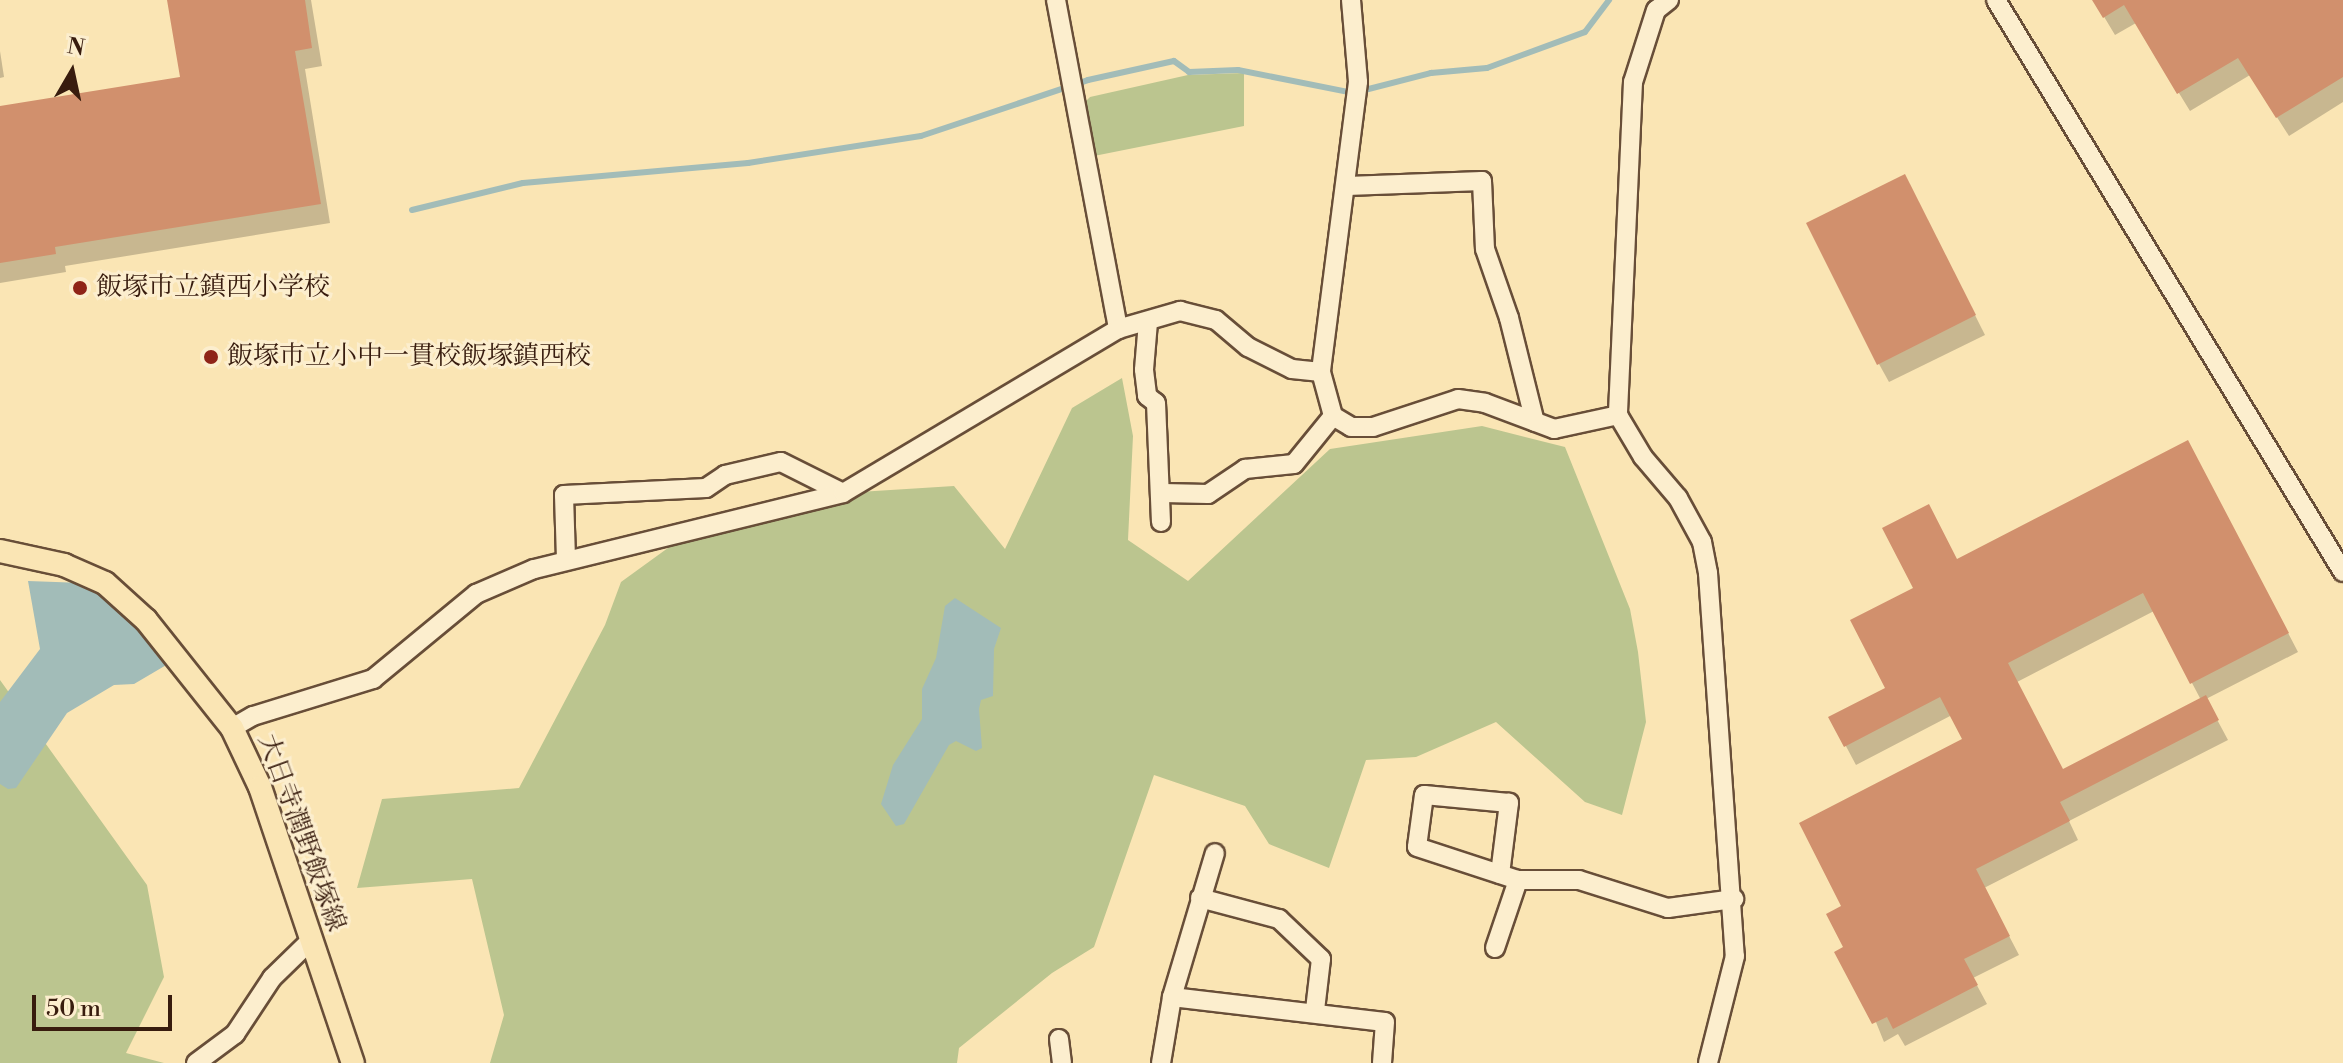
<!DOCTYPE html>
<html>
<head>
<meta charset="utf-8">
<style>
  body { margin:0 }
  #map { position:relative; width:2343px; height:1063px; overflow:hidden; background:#fae5b4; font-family:"Libre Bodoni","Noto Serif JP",serif }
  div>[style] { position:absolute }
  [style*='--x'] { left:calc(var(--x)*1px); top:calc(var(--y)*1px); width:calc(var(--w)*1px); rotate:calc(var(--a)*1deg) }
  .green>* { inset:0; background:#bbc58f }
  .water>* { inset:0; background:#a2bcb8 }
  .shadow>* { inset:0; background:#0003 }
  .stream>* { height:6px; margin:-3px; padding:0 3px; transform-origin:3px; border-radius:3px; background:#a2bcb8 }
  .building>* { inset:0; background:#d1906d }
  .roads { filter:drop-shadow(2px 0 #684e38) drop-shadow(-2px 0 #684e38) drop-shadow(0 2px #684e38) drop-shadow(0 -2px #684e38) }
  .minor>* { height:18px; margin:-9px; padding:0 9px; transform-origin:9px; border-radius:9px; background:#fceece }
  .major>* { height:22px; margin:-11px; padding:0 11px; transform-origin:11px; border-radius:11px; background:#fae5b4 }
  .dots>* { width:22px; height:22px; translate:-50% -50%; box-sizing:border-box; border:4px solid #fceece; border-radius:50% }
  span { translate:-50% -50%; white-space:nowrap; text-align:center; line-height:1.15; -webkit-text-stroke:6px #fceece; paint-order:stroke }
  .poi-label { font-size:26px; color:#381c0e }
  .left { translate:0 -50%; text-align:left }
  .street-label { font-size:26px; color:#381c0e }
  .north { position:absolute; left:32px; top:32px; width:80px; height:80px; -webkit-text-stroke:6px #fceece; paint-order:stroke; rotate:9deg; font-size:22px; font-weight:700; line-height:32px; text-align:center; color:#381c0e }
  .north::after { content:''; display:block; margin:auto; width:28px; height:36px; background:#381c0e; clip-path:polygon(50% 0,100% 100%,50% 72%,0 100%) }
  .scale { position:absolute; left:32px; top:995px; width:140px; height:36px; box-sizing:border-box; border:4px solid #381c0e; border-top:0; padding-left:10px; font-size:24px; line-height:28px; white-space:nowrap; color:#381c0e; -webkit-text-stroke:6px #fceece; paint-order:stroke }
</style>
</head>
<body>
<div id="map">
  <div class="green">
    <i style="clip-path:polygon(1244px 73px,1244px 126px,1094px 156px,1084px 103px,1090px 97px,1188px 75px)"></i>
    <i style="clip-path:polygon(1122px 378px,1133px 436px,1128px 540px,1188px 581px,1330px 449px,1482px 426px,1565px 447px,1630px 609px,1638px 652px,1646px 722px,1622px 815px,1585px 802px,1496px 722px,1416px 757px,1366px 760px,1329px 868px,1269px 844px,1245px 806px,1154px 775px,1094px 947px,1052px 973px,959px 1048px,957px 1063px,490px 1063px,504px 1015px,472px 879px,357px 888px,382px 799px,519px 788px,605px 625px,621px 582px,690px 532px,843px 493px,954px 486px,1005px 549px,1072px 408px)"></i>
    <i style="clip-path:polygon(0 680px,147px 885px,164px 977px,126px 1053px,164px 1063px,0 1063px)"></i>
  </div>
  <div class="water">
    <i style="clip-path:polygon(28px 581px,83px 583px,119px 607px,168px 664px,134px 684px,114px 685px,67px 713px,16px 788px,8px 789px,0 784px,0 702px,40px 649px)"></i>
    <i style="clip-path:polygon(955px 598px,1001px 628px,994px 649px,993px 696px,981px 700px,979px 709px,982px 748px,976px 751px,956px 741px,949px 745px,904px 824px,896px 826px,881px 804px,893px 765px,922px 719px,922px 689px,936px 658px,945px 606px)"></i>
  </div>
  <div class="shadow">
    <i style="clip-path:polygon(169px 0,311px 0,322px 66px,305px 69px,330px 223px,65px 266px,66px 272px,0 283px,0 108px,182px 79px)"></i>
    <i style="clip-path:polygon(2094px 0,2343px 0,2343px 102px,2289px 136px,2250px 75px,2190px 111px,2136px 23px,2115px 35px)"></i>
    <i style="clip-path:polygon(0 51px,4px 77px,0 78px)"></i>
    <i style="clip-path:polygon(1915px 196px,1985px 335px,1889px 382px,1879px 364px)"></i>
    <i style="clip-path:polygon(evenodd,2198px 461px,2298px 652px,2206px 699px,2228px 740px,2069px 821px,2078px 840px,1984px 888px,2019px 955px,1973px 978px,1987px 1004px,1905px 1046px,1898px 1034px,1884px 1042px,1846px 948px,1844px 907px,1965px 740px,1952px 715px,1856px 765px,1831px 718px,1888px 689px,1957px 561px,2198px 461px,2154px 611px,2201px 700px,2063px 771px,2017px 682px,2154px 611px)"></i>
  </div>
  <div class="stream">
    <i style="--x:412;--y:210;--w:114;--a:-13.7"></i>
    <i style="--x:523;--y:183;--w:226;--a:-5.1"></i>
    <i style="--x:748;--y:163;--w:175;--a:-8.9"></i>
    <i style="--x:921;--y:136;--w:176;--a:-18.5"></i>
    <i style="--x:1088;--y:80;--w:88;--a:-12.5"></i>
    <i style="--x:1174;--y:61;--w:19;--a:36"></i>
    <i style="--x:1189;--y:72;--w:49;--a:-2.3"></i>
    <i style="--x:1238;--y:70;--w:117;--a:11.3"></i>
    <i style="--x:1353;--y:93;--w:81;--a:-14.4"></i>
    <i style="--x:1431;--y:73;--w:56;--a:-5.1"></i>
    <i style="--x:1487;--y:68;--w:104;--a:-20.2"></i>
    <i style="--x:1585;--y:32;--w:40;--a:-53"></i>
  </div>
  <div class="building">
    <i style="clip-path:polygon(167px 0,305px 0,312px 48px,295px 51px,321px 204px,55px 247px,56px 254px,0 263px,0 106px,180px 77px)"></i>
    <i style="clip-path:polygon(2092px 0,2343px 0,2343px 77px,2276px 118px,2238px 58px,2177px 94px,2124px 5px,2103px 18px)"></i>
    <i style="clip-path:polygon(1905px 174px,1976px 315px,1877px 365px,1806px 223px)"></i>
    <i style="clip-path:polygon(2188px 440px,2289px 633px,2190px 684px,2143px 593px,2008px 663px,2063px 769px,2206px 695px,2219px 720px,2060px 802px,2070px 821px,1976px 869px,2010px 936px,1964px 959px,1978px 985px,1893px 1029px,1887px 1017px,1872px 1024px,1834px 952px,1843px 947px,1826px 914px,1841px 906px,1799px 823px,1962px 739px,1940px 697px,1844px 747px,1828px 717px,1885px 688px,1850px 620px,1913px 588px,1882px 528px,1929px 504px,1957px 559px)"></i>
  </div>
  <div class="roads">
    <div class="minor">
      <i style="--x:1056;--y:0;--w:335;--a:79.3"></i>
      <i style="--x:1351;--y:0;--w:82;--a:85.1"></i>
      <i style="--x:1358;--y:82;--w:292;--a:97.3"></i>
      <i style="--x:1321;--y:372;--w:46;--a:74.7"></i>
      <i style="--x:1333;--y:416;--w:21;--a:31"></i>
      <i style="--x:1351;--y:427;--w:22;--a:0"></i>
      <i style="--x:1373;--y:427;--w:89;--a:-18.2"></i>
      <i style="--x:1458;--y:399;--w:27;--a:8"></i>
      <i style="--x:1485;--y:403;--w:74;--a:20.6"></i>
      <i style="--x:1554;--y:429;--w:66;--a:-12.3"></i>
      <i style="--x:1669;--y:0;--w:16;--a:142"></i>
      <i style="--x:1656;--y:10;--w:76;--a:107.7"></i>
      <i style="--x:1633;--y:82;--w:333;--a:92.6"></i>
      <i style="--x:1618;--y:415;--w:49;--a:59.2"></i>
      <i style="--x:1643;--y:457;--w:54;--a:49.5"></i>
      <i style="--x:1678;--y:498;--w:50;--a:61.4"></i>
      <i style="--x:1702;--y:542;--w:32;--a:79"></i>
      <i style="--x:1708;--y:573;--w:384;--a:86"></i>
      <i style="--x:1735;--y:956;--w:110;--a:104.2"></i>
      <i style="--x:1996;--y:0;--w:669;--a:58.76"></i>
      <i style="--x:1347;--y:186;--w:135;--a:-2.1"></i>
      <i style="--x:1482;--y:181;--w:68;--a:87.5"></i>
      <i style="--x:1485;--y:249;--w:73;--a:70.8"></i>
      <i style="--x:1509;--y:318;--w:107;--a:76"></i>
      <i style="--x:1148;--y:322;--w:48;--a:94.8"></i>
      <i style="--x:1144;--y:370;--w:26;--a:83"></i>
      <i style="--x:1147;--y:396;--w:11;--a:38"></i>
      <i style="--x:1156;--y:403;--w:119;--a:87.6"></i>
      <i style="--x:1163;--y:493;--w:45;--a:1.3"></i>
      <i style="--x:1208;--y:494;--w:45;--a:-34"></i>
      <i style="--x:1245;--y:469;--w:49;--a:-5.8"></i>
      <i style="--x:1294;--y:464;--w:62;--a:-50.9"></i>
      <i style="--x:566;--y:559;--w:64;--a:-91.8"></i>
      <i style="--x:564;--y:495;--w:142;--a:-2.8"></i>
      <i style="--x:706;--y:488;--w:23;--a:-34"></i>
      <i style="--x:725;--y:475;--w:57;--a:-13.1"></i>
      <i style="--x:781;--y:462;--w:69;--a:26.6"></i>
      <i style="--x:232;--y:728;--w:24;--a:-30"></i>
      <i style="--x:253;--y:716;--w:126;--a:-17.1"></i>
      <i style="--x:373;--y:679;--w:134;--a:-39.5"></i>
      <i style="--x:476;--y:594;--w:63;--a:-23.3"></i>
      <i style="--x:534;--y:569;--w:318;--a:-13.8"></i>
      <i style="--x:843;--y:493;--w:320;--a:-30.8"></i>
      <i style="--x:1118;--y:329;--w:65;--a:-16.2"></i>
      <i style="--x:1180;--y:311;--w:37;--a:14"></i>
      <i style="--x:1216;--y:320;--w:42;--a:40.2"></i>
      <i style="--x:1248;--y:347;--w:49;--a:26.6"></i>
      <i style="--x:1292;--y:369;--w:29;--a:6"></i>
      <i style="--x:1500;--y:874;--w:72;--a:-82.8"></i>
      <i style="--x:1509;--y:803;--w:85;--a:-174.6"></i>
      <i style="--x:1424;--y:795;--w:52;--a:97.7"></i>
      <i style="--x:1417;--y:847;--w:106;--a:18.1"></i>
      <i style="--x:1518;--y:880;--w:61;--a:0"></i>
      <i style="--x:1579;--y:880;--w:93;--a:17.5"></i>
      <i style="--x:1668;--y:908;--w:67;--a:-7.8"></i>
      <i style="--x:1200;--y:898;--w:82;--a:14.9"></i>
      <i style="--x:1279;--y:919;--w:58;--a:43.6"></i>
      <i style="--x:1321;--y:959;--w:51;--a:96.7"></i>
      <i style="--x:1495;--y:948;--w:72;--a:-71.3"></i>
      <i style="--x:1172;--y:997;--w:214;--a:6.7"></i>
      <i style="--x:1385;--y:1022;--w:41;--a:94.2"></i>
      <i style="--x:1059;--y:1039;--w:24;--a:83"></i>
      <i style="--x:196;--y:1063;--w:49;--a:-36.6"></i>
      <i style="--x:235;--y:1034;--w:67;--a:-56.5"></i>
      <i style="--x:272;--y:978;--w:53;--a:-44.2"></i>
      <i style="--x:1161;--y:1063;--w:67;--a:-80.5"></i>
      <i style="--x:1172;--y:997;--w:150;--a:-73.4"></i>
    </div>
    <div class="major">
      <i style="--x:0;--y:551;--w:66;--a:12.3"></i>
      <i style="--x:64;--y:565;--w:45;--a:23.7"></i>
      <i style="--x:105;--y:583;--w:55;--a:42.1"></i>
      <i style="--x:146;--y:620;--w:138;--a:51.5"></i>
      <i style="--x:232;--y:728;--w:65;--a:64.6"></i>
      <i style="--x:260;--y:787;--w:291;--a:71.4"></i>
    </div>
  </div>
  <div class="dots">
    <i style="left:80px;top:288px;background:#8f2418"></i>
    <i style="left:211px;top:357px;background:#8f2418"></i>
  </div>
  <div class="poi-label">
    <span class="left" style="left:96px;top:288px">飯塚市立鎮西小学校</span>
    <span class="left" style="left:227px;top:357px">飯塚市立小中一貫校飯塚鎮西校</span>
  </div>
  <div class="street-label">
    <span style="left:301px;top:833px;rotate:70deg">大日寺潤野飯塚線</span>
  </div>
  <div class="north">N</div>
  <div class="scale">50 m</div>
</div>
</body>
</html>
